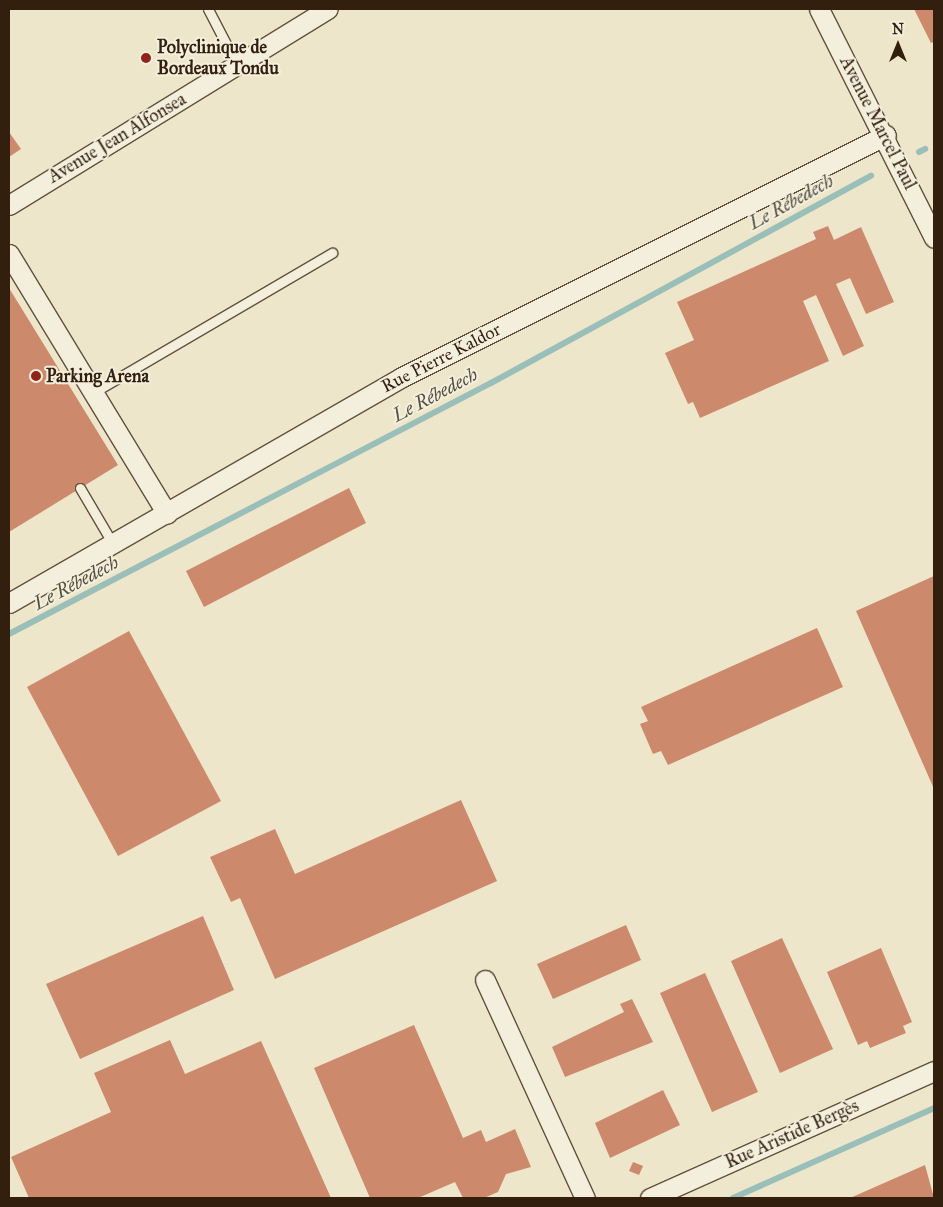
<!DOCTYPE html>
<html>
<head>
<meta charset="utf-8">
<style>
  body { margin:0 }
  #map { position:relative; width:943px; height:1207px; overflow:hidden; background:#eee6cb; font-family:"IM FELL Great Primer",serif }
  div>[style] { position:absolute }
  [style*='--x'] { left:calc(var(--x)*1px); top:calc(var(--y)*1px); width:calc(var(--w)*1px); rotate:calc(var(--a)*1deg) }
  .stream>* { height:6px; margin:-3px; padding:0 3px; transform-origin:3px; border-radius:3px; background:#99bfb8 }
  .building>* { inset:0; background:#cd896b }
  .roads { filter:drop-shadow(1px 0 #62513c) drop-shadow(-1px 0 #62513c) drop-shadow(0 1px #62513c) drop-shadow(0 -1px #62513c) }
  .lane>* { height:9px; margin:-4.5px; padding:0 4.5px; transform-origin:4.5px; border-radius:4.5px; background:#f4efdd }
  .street>* { height:19px; margin:-9.5px; padding:0 9.5px; transform-origin:9.5px; border-radius:9.5px; background:#f4efdd }
  .dots>* { width:14px; height:14px; translate:-50% -50%; box-sizing:border-box; border:2px solid #f4efdd; border-radius:50% }
  span { translate:-50% -50%; white-space:nowrap; text-align:center; line-height:1.15; -webkit-text-stroke:4px #f4efdd; paint-order:stroke }
  .poi-label { font-size:18px; color:#331f0d; font-weight:700 }
  .left { translate:0 -50%; text-align:left }
  .street-label { font-size:18px; color:#331f0d }
  .water-label { font-size:19px; color:#524f40; font-style:italic }
  .frame { position:absolute; inset:0; border:10px solid #331f0d; pointer-events:none }
  .north { position:absolute; left:873px; top:20px; width:50px; height:50px; -webkit-text-stroke:4px #f4efdd; paint-order:stroke; rotate:0deg; font-size:14px; font-weight:700; line-height:20px; text-align:center; color:#331f0d }
  .north::after { content:''; display:block; margin:auto; width:18px; height:22px; background:#331f0d; clip-path:polygon(50% 0,100% 100%,50% 72%,0 100%) }
</style>
</head>
<body>
<div id="map">
  <div class="stream">
    <i style="--x:919;--y:152;--w:7;--a:-27"></i>
    <i style="--x:9;--y:634;--w:543;--a:-27.51"></i>
    <i style="--x:491;--y:383;--w:433;--a:-28.6"></i>
    <i style="--x:733;--y:1198;--w:220;--a:-24.1"></i>
  </div>
  <div class="building">
    <i style="clip-path:polygon(914px 9px,934px 9px,934px 42px,931px 43px)"></i>
    <i style="clip-path:polygon(9px 132px,21px 149px,9px 157px)"></i>
    <i style="clip-path:polygon(828px 226px,834px 240px,861px 227px,894px 302px,866px 314px,850px 278px,836px 284px,864px 346px,843px 356px,816px 295px,803px 301px,829px 361px,700px 418px,693px 402px,688px 404px,665px 353px,694px 340px,677px 302px,816px 239px,813px 232px)"></i>
    <i style="clip-path:polygon(9px 288px,118px 465px,9px 532px)"></i>
    <i style="clip-path:polygon(349px 488px,366px 523px,204px 607px,186px 571px)"></i>
    <i style="clip-path:polygon(934px 576px,934px 789px,856px 611px)"></i>
    <i style="clip-path:polygon(817px 628px,843px 687px,668px 765px,661px 751px,653px 754px,640px 724px,648px 721px,641px 707px)"></i>
    <i style="clip-path:polygon(129px 631px,221px 801px,118px 856px,27px 687px)"></i>
    <i style="clip-path:polygon(461px 800px,497px 881px,275px 979px,240px 898px,231px 902px,210px 857px,275px 829px,295px 874px)"></i>
    <i style="clip-path:polygon(203px 916px,234px 990px,80px 1059px,46px 984px)"></i>
    <i style="clip-path:polygon(626px 925px,641px 960px,553px 999px,537px 964px)"></i>
    <i style="clip-path:polygon(782px 938px,833px 1049px,780px 1073px,731px 961px)"></i>
    <i style="clip-path:polygon(881px 948px,912px 1022px,903px 1026px,906px 1033px,870px 1048px,867px 1041px,858px 1045px,827px 972px)"></i>
    <i style="clip-path:polygon(705px 973px,758px 1092px,712px 1112px,660px 993px)"></i>
    <i style="clip-path:polygon(632px 999px,653px 1042px,565px 1077px,552px 1047px,624px 1012px,620px 1004px)"></i>
    <i style="clip-path:polygon(414px 1025px,463px 1138px,481px 1130px,486px 1142px,515px 1129px,531px 1167px,506px 1174px,498px 1192px,484px 1198px,463px 1198px,455px 1182px,418px 1198px,370px 1198px,314px 1068px)"></i>
    <i style="clip-path:polygon(170px 1040px,185px 1074px,261px 1041px,331px 1198px,29px 1198px,11px 1157px,111px 1112px,94px 1073px)"></i>
    <i style="clip-path:polygon(663px 1090px,680px 1125px,610px 1158px,595px 1123px)"></i>
    <i style="clip-path:polygon(633px 1162px,643px 1166px,639px 1175px,629px 1171px)"></i>
    <i style="clip-path:polygon(925px 1165px,934px 1198px,850px 1198px)"></i>
  </div>
  <div class="roads">
    <div class="lane">
      <i style="--x:208;--y:9;--w:63;--a:62.6"></i>
      <i style="--x:94;--y:392;--w:276;--a:-30.3"></i>
      <i style="--x:80;--y:488;--w:65;--a:59.5"></i>
    </div>
    <div class="street">
      <i style="--x:819;--y:9;--w:256;--a:63.3"></i>
      <i style="--x:9;--y:205;--w:374;--a:-31.6"></i>
      <i style="--x:9;--y:254;--w:304;--a:58.7"></i>
      <i style="--x:9;--y:603;--w:453;--a:-29.9"></i>
      <i style="--x:402;--y:377;--w:541;--a:-26.57"></i>
      <i style="--x:485;--y:980;--w:240;--a:65.4"></i>
      <i style="--x:650;--y:1198;--w:311;--a:-24.1"></i>
    </div>
  </div>
  <div class="dots">
    <i style="left:146px;top:58px;background:#8f2418"></i>
    <i style="left:36px;top:376px;background:#8f2418"></i>
  </div>
  <div class="poi-label">
    <span class="left" style="left:157px;top:58px">Polyclinique de<br>Bordeaux Tondu</span>
    <span class="left" style="left:46px;top:376px">Parking Arena</span>
  </div>
  <div class="street-label">
    <span style="left:878px;top:123px;rotate:63deg">Avenue Marcel Paul</span>
    <span style="left:117px;top:138px;rotate:-31deg">Avenue Jean Alfonsea</span>
    <span style="left:441px;top:358px;rotate:-27deg">Rue Pierre Kaldor</span>
    <span style="left:792px;top:1134px;rotate:-24deg">Rue Aristide Bergès</span>
  </div>
  <div class="water-label">
    <span style="left:791px;top:202px;rotate:-29deg">Le Rébedech</span>
    <span style="left:435px;top:395px;rotate:-28deg">Le Rébedech</span>
    <span style="left:76px;top:583px;rotate:-28deg">Le Rébedech</span>
  </div>
  <div class="frame"></div>
  <div class="north">N</div>
</div>
</body>
</html>
